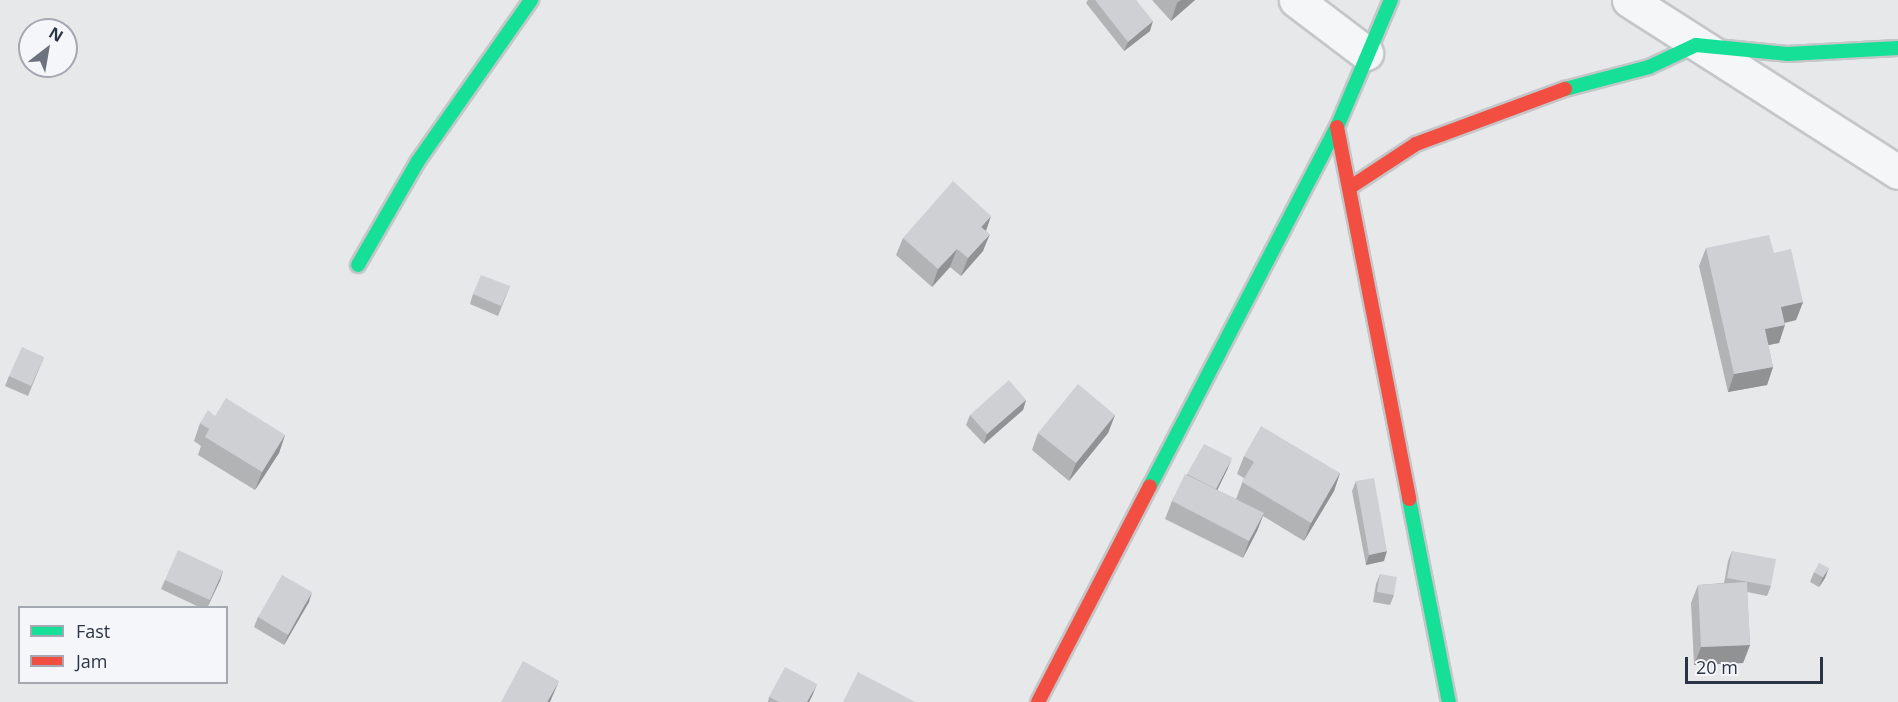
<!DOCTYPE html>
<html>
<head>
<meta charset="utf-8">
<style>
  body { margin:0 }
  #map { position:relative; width:1898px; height:702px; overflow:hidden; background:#e6e8ea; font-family:"Open Sans",sans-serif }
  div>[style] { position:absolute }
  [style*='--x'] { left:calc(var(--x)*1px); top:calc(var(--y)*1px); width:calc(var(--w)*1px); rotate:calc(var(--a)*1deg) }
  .roads { filter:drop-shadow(2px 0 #c4c6c8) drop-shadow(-2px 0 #c4c6c8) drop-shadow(0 2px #c4c6c8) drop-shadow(0 -2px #c4c6c8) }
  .street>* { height:33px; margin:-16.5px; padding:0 16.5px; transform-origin:16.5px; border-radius:16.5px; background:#f5f6f7 }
  .fast>* { height:14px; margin:-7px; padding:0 7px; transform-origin:7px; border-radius:7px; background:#16e098 }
  .jam>* { height:14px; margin:-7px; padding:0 7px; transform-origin:7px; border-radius:7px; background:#f24e42 }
  .wall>* { inset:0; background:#b1b3b5 }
  .shaded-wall>* { inset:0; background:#909294 }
  .building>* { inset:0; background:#ced0d3 }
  span { translate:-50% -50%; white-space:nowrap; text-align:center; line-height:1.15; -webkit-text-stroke:6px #f4f6f9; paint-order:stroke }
  .legend { position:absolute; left:18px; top:606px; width:210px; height:78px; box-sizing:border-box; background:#f4f6f9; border:2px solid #a4a8b1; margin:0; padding:8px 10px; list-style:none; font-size:18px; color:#2b3445 }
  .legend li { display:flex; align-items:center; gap:12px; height:30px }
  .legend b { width:30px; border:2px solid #a4a8b1 }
  .north { position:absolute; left:18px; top:18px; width:60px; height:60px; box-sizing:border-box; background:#f4f6f9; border:2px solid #a4a8b1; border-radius:50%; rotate:31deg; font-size:16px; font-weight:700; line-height:24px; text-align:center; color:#2b3445 }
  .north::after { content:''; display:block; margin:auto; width:21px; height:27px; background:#6c737f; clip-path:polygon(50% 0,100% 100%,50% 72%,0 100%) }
  .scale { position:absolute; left:1685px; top:657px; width:138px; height:27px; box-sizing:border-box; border:3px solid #2b3445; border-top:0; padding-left:8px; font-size:18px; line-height:21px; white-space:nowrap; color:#2b3445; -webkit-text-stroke:4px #f4f6f9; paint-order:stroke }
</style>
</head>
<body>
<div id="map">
  <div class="roads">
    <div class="street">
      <i style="--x:1296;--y:0;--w:88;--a:37.1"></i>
      <i style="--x:1629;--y:0;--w:319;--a:32.6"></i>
    </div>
    <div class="fast">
      <i style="--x:1565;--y:89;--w:87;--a:-14.7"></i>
      <i style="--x:1649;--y:67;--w:52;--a:-25.1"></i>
      <i style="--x:1696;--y:45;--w:91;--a:5.6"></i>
      <i style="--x:1787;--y:54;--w:111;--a:-3.1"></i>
      <i style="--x:358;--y:265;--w:120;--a:-60"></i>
      <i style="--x:418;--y:161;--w:197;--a:-54.9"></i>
      <i style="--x:1150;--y:486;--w:405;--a:-62.5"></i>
      <i style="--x:1337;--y:127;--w:138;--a:-67"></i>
      <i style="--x:1409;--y:499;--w:207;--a:78.9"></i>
    </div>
    <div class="jam">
      <i style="--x:1337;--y:127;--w:379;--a:79"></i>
      <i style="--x:1349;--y:188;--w:80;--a:-33.3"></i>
      <i style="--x:1416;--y:144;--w:159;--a:-20.3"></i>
      <i style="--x:1038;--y:702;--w:243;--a:-62.6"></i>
    </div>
  </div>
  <div class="wall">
    <i style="clip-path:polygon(1088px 0,1136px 0,1150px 31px,1124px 51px,1086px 3px)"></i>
    <i style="clip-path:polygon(1152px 0,1195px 0,1171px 21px)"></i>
    <i style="clip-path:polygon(986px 231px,983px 251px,961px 276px,950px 267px,932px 287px,896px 255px,903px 238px)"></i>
    <i style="clip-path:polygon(1706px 248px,1774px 253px,1803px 302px,1796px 320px,1785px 323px,1779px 343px,1768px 345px,1773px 367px,1767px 385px,1728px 392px,1699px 266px)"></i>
    <i style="clip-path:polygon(510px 286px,498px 316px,470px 304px,473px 294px)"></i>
    <i style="clip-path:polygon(44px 357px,28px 396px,5px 386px,9px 376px)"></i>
    <i style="clip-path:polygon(1026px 400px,1023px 410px,984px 444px,966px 425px,970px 415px)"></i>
    <i style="clip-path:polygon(1115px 415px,1108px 433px,1069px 481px,1032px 450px,1038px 433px)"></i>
    <i style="clip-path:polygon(215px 416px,285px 435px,279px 453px,255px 490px,198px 455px,201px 446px,194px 441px,200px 423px)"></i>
    <i style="clip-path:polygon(1244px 456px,1340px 473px,1334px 491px,1304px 541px,1263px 516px,1257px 531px,1243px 558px,1165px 519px,1172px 501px,1187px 474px,1228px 468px,1217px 490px,1236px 499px,1244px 478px,1237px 474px)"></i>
    <i style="clip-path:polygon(1356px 481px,1384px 561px,1366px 565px,1352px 491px)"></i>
    <i style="clip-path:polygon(1732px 551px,1771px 586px,1767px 596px,1747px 592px,1750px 645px,1743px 663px,1694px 665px,1691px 603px,1698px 585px,1724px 583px,1728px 561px)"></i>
    <i style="clip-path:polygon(223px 571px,207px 608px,201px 608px,161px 589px,165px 580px)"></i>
    <i style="clip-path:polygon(1814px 572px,1825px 578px,1819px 587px,1810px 582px)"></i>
    <i style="clip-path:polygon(1380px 574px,1394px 595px,1390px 605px,1373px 602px,1376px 584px)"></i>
    <i style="clip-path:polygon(309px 602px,284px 645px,254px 627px,258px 617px)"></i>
    <i style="clip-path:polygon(813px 694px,809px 702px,768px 702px,769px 697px)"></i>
  </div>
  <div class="shaded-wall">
    <i style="clip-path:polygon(1181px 0,1195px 0,1171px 21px,1177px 3px)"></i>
    <i style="clip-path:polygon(1153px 21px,1150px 31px,1124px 51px,1128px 42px)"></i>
    <i style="clip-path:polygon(991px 216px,985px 234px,981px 227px)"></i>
    <i style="clip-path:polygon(990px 234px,983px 251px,961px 276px,968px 258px)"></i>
    <i style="clip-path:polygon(957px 249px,950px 267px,932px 287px,938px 269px)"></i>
    <i style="clip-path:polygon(1803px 302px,1796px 320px,1774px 325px,1781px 307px)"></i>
    <i style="clip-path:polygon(1785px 325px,1779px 343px,1758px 347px,1765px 329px)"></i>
    <i style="clip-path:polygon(1773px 367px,1767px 385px,1728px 392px,1734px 374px)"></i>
    <i style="clip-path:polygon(1026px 400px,1023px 410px,984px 444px,987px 434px)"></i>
    <i style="clip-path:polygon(1115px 415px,1108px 433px,1069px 481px,1076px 463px)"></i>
    <i style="clip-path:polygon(285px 435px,279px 453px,255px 490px,262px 472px)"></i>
    <i style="clip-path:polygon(1232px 458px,1228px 468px,1209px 507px,1212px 497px)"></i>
    <i style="clip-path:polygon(1340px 473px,1334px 491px,1304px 541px,1311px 523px)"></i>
    <i style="clip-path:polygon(1264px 513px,1257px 531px,1243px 558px,1249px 541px)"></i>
    <i style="clip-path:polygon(1387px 551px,1384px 561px,1366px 565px,1369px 555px)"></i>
    <i style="clip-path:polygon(1829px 568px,1825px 578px,1819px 587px,1823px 577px)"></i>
    <i style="clip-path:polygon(223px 571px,220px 581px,207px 608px,210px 600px)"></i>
    <i style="clip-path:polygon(312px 592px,309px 602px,284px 645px,288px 635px)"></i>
    <i style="clip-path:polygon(1750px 645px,1743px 663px,1694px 665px,1701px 647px)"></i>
    <i style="clip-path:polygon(559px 681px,550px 702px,547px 702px)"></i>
    <i style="clip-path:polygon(817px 684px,813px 694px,809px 702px,807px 702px)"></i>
  </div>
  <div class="building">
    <i style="clip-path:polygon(1095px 0,1136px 0,1153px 21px,1128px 42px)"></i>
    <i style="clip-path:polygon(953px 181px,991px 216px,981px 227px,990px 234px,968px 258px,957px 249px,938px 269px,903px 238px)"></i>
    <i style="clip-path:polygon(1769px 235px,1774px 253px,1791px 249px,1803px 302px,1781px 307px,1785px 325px,1765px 329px,1773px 367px,1734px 374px,1706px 248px)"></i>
    <i style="clip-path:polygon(481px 275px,510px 286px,501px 306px,473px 294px)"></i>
    <i style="clip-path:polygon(22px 347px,44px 357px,31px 386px,9px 376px)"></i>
    <i style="clip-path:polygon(1009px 380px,1026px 400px,987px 434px,970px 415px)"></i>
    <i style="clip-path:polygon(1078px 384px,1115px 415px,1076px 463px,1038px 433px)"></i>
    <i style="clip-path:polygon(226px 398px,285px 435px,262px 472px,205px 437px,209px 429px,200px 423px,208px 410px,215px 416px)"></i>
    <i style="clip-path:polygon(1261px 426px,1340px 473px,1311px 523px,1242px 482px,1254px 462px,1244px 456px)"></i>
    <i style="clip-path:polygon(1204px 444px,1232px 458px,1216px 489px,1187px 474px)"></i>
    <i style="clip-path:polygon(1185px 474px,1264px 513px,1249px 541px,1172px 501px)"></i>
    <i style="clip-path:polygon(1374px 478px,1387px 551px,1369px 555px,1356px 481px)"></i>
    <i style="clip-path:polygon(178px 550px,223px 571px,210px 600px,165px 580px)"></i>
    <i style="clip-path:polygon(1732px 551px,1776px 559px,1771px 586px,1727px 578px)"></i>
    <i style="clip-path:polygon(1819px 563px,1829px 568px,1823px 577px,1814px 572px)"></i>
    <i style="clip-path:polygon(1380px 574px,1397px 577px,1394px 595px,1377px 592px)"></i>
    <i style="clip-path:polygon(282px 575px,312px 592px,288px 635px,258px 617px)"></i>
    <i style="clip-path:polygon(1747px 582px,1750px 645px,1701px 647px,1698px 585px)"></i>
    <i style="clip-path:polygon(523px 661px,559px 681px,547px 702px,501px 702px)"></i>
    <i style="clip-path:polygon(785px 667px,817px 684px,807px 702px,779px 702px,769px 697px)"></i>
    <i style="clip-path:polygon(858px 672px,915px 702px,843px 702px)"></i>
  </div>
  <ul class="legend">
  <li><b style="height:8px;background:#16e098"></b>Fast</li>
  <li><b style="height:8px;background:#f24e42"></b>Jam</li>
  </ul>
  <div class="north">N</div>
  <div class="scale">20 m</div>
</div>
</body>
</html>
